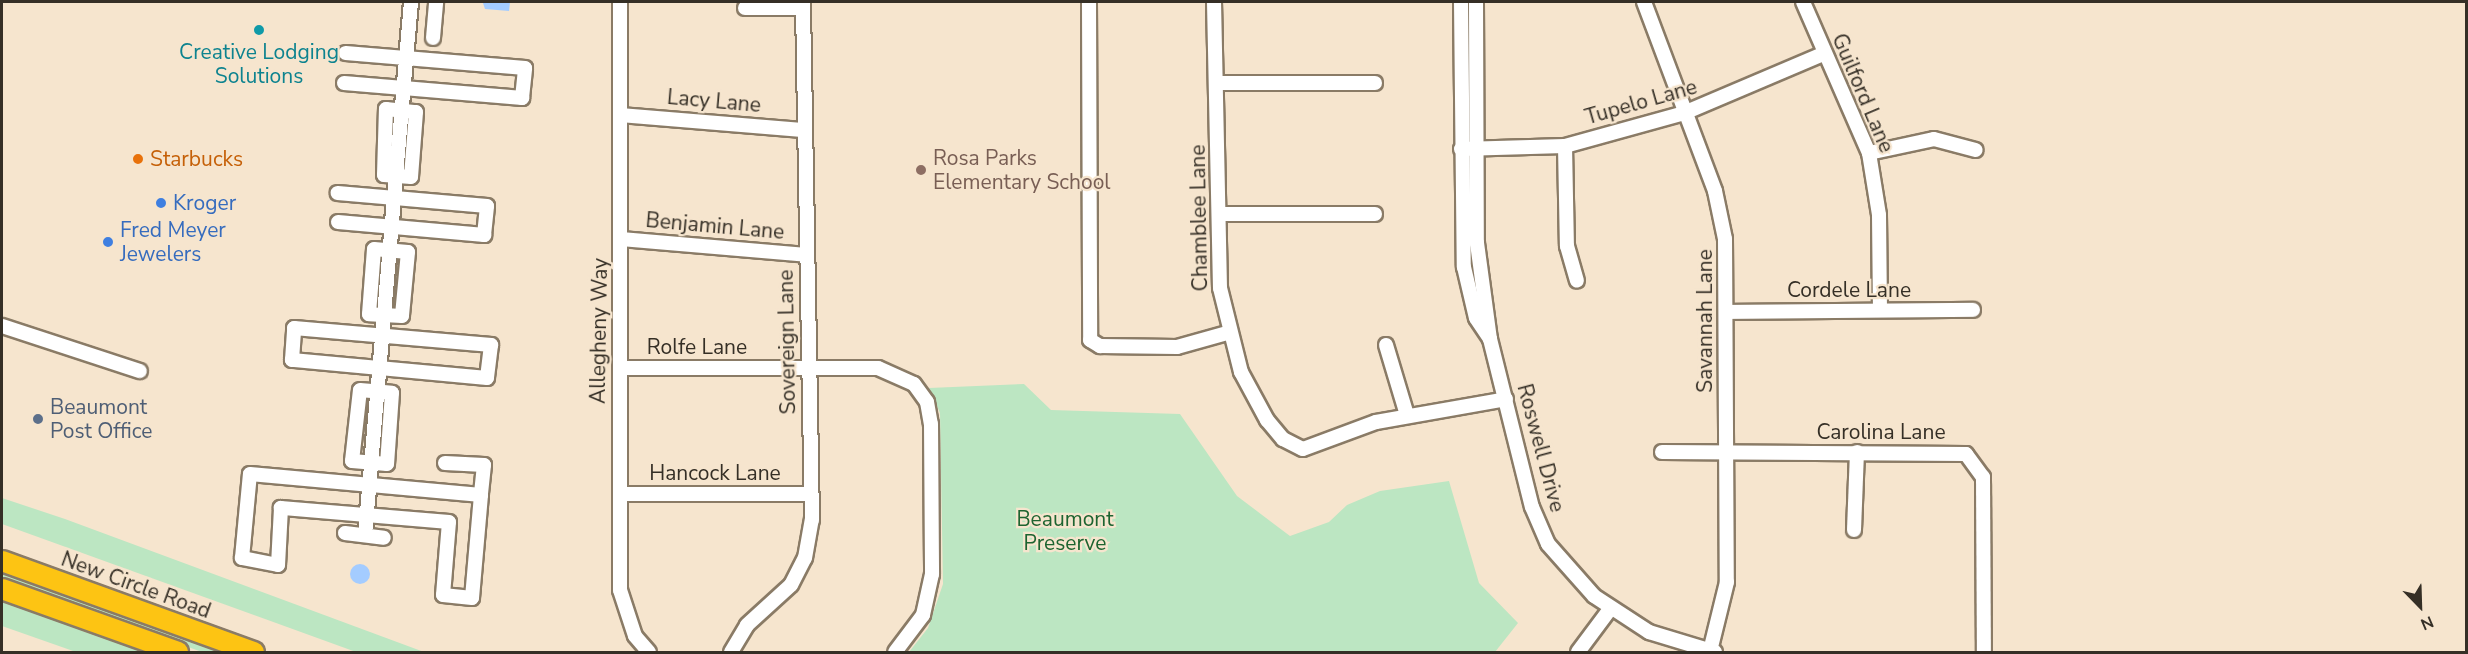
<!DOCTYPE html>
<html>
<head>
<meta charset="utf-8">
<style>
  body { margin:0 }
  #map { position:relative; width:2468px; height:654px; overflow:hidden; background:#f6e5ce; font-family:"Nunito Sans",sans-serif }
  div>[style] { position:absolute }
  [style*='--x'] { left:calc(var(--x)*1px); top:calc(var(--y)*1px); width:calc(var(--w)*1px); rotate:calc(var(--a)*1deg) }
  .green>* { inset:0; background:#bce6c2 }
  .water>* { inset:0; background:#a4ccff }
  .round { border-radius:50% }
  .roads { filter:drop-shadow(2px 0 #8a7b66) drop-shadow(-2px 0 #8a7b66) drop-shadow(0 2px #8a7b66) drop-shadow(0 -2px #8a7b66) }
  .minor>* { height:14px; margin:-7px; padding:0 7px; transform-origin:7px; border-radius:7px; background:#fff }
  .highway>* { height:20px; margin:-10px; padding:0 10px; transform-origin:10px; border-radius:10px; background:#fdc413 }
  .dots>* { width:16px; height:16px; translate:-50% -50%; box-sizing:border-box; border:3px solid #f6e5ce; border-radius:50% }
  span { translate:-50% -50%; white-space:nowrap; text-align:center; line-height:1.15; -webkit-text-stroke:4.5px #f6e5ce; paint-order:stroke }
  .culture-label { font-size:21px; color:#0d838f }
  .street-label { font-size:21px; color:#352f26 }
  .education-label { font-size:21px; color:#785e54 }
  .left { translate:0 -50%; text-align:left }
  .food-label { font-size:21px; color:#c56008 }
  .shop-label { font-size:21px; color:#366cbe }
  .service-label { font-size:21px; color:#4e5e75 }
  .park-label { font-size:21px; color:#1d6430 }
  .frame { position:absolute; inset:0; border:3px solid #352f26; pointer-events:none }
  .north { position:absolute; left:2390px; top:576px; width:60px; height:60px; -webkit-text-stroke:4px #f6e5ce; paint-order:stroke; rotate:157deg; font-size:16px; font-weight:700; line-height:24px; text-align:center; color:#352f26 }
  .north::after { content:''; display:block; margin:auto; width:21px; height:27px; background:#352f26; clip-path:polygon(50% 0,100% 100%,50% 72%,0 100%) }
</style>
</head>
<body>
<div id="map">
  <div class="green">
    <i style="clip-path:polygon(1024px 384px,1051px 410px,1180px 414px,1237px 496px,1290px 536px,1329px 522px,1347px 505px,1380px 491px,1449px 481px,1479px 583px,1518px 623px,1495px 652px,909px 652px,928px 628px,943px 584px,940px 413px,929px 388px)"></i>
    <i style="clip-path:polygon(2px 498px,65px 519px,424px 652px,356px 652px,2px 524px)"></i>
    <i style="clip-path:polygon(2px 568px,237px 652px,202px 652px,2px 580px)"></i>
    <i style="clip-path:polygon(2px 601px,148px 652px,76px 652px,2px 626px)"></i>
  </div>
  <div class="water">
    <i style="clip-path:polygon(510px 2px,509px 11px,485px 9px,483px 3px)"></i>
    <i class="round" style="left:350px;top:564px;width:20px;height:20px"></i>
  </div>
  <div class="roads">
    <div class="minor">
      <i style="--x:620;--y:2;--w:588;--a:90"></i>
      <i style="--x:620;--y:590;--w:48;--a:71.9"></i>
      <i style="--x:635;--y:636;--w:21;--a:49"></i>
      <i style="--x:1089;--y:2;--w:338;--a:89.8"></i>
      <i style="--x:1090;--y:340;--w:12;--a:31"></i>
      <i style="--x:1100;--y:346;--w:77;--a:0.7"></i>
      <i style="--x:1177;--y:347;--w:52;--a:-15.6"></i>
      <i style="--x:1214;--y:2;--w:286;--a:88.8"></i>
      <i style="--x:1220;--y:288;--w:87;--a:76"></i>
      <i style="--x:1241;--y:372;--w:55;--a:61.6"></i>
      <i style="--x:1267;--y:420;--w:25;--a:50"></i>
      <i style="--x:1283;--y:439;--w:22;--a:27"></i>
      <i style="--x:1303;--y:449;--w:78;--a:-20.3"></i>
      <i style="--x:1376;--y:422;--w:132;--a:-10"></i>
      <i style="--x:1461;--y:2;--w:265;--a:89.4"></i>
      <i style="--x:1464;--y:267;--w:52;--a:76.8"></i>
      <i style="--x:1476;--y:318;--w:25;--a:56"></i>
      <i style="--x:1476;--y:2;--w:241;--a:89.8"></i>
      <i style="--x:1477;--y:243;--w:97;--a:82.3"></i>
      <i style="--x:1490;--y:339;--w:173;--a:76"></i>
      <i style="--x:1532;--y:507;--w:40;--a:66.6"></i>
      <i style="--x:1548;--y:544;--w:69;--a:48.5"></i>
      <i style="--x:1594;--y:596;--w:66;--a:33.2"></i>
      <i style="--x:1649;--y:632;--w:69;--a:16.9"></i>
      <i style="--x:1644;--y:2;--w:202;--a:69.4"></i>
      <i style="--x:1715;--y:191;--w:49;--a:78.2"></i>
      <i style="--x:1725;--y:239;--w:343;--a:89.7"></i>
      <i style="--x:1727;--y:582;--w:71;--a:103.8"></i>
      <i style="--x:1803;--y:2;--w:165;--a:66.4"></i>
      <i style="--x:1869;--y:153;--w:63;--a:80.8"></i>
      <i style="--x:1879;--y:215;--w:95;--a:89.4"></i>
      <i style="--x:745;--y:8;--w:58;--a:0"></i>
      <i style="--x:433;--y:38;--w:36;--a:-85"></i>
      <i style="--x:344;--y:83;--w:179;--a:4.8"></i>
      <i style="--x:522;--y:98;--w:30;--a:-84"></i>
      <i style="--x:525;--y:68;--w:180;--a:-175.2"></i>
      <i style="--x:1218;--y:83;--w:157;--a:0"></i>
      <i style="--x:386;--y:109;--w:30;--a:6"></i>
      <i style="--x:416;--y:112;--w:65;--a:94.4"></i>
      <i style="--x:411;--y:177;--w:27;--a:-176"></i>
      <i style="--x:384;--y:175;--w:66;--a:-88.3"></i>
      <i style="--x:621;--y:115;--w:184;--a:4.7"></i>
      <i style="--x:1565;--y:146;--w:100;--a:88.9"></i>
      <i style="--x:1567;--y:246;--w:36;--a:74"></i>
      <i style="--x:1461;--y:149;--w:104;--a:-1.7"></i>
      <i style="--x:1565;--y:146;--w:123;--a:-15.5"></i>
      <i style="--x:1684;--y:113;--w:151;--a:-23"></i>
      <i style="--x:1869;--y:153;--w:66;--a:-12.2"></i>
      <i style="--x:1934;--y:139;--w:43;--a:14.7"></i>
      <i style="--x:1219;--y:214;--w:156;--a:0"></i>
      <i style="--x:338;--y:222;--w:147;--a:5.1"></i>
      <i style="--x:484;--y:235;--w:29;--a:-84"></i>
      <i style="--x:487;--y:206;--w:150;--a:-175"></i>
      <i style="--x:621;--y:239;--w:186;--a:4.9"></i>
      <i style="--x:374;--y:249;--w:34;--a:5"></i>
      <i style="--x:408;--y:252;--w:64;--a:95.4"></i>
      <i style="--x:402;--y:316;--w:33;--a:-177"></i>
      <i style="--x:369;--y:314;--w:65;--a:-85.6"></i>
      <i style="--x:1726;--y:312;--w:247;--a:-0.5"></i>
      <i style="--x:2;--y:326;--w:145;--a:18.1"></i>
      <i style="--x:294;--y:328;--w:198;--a:4.9"></i>
      <i style="--x:491;--y:345;--w:33;--a:97"></i>
      <i style="--x:487;--y:378;--w:196;--a:-174.7"></i>
      <i style="--x:292;--y:360;--w:32;--a:-86"></i>
      <i style="--x:1386;--y:345;--w:73;--a:73.3"></i>
      <i style="--x:621;--y:368;--w:257;--a:0"></i>
      <i style="--x:878;--y:368;--w:39;--a:24"></i>
      <i style="--x:914;--y:384;--w:22;--a:54"></i>
      <i style="--x:927;--y:402;--w:22;--a:80"></i>
      <i style="--x:931;--y:424;--w:150;--a:89.6"></i>
      <i style="--x:932;--y:574;--w:42;--a:102.4"></i>
      <i style="--x:923;--y:615;--w:46;--a:127.1"></i>
      <i style="--x:360;--y:390;--w:32;--a:5"></i>
      <i style="--x:392;--y:393;--w:71;--a:94"></i>
      <i style="--x:387;--y:464;--w:35;--a:-175"></i>
      <i style="--x:352;--y:461;--w:71;--a:-83.6"></i>
      <i style="--x:1662;--y:452;--w:304;--a:0.4"></i>
      <i style="--x:1966;--y:454;--w:29;--a:54"></i>
      <i style="--x:1983;--y:477;--w:175;--a:89.7"></i>
      <i style="--x:445;--y:463;--w:39;--a:3"></i>
      <i style="--x:484;--y:465;--w:30;--a:96"></i>
      <i style="--x:250;--y:474;--w:232;--a:5.2"></i>
      <i style="--x:481;--y:495;--w:103;--a:95"></i>
      <i style="--x:472;--y:598;--w:29;--a:-174"></i>
      <i style="--x:443;--y:595;--w:73;--a:-85.3"></i>
      <i style="--x:449;--y:522;--w:169;--a:-175.2"></i>
      <i style="--x:281;--y:508;--w:57;--a:93"></i>
      <i style="--x:278;--y:565;--w:37;--a:-169"></i>
      <i style="--x:242;--y:558;--w:84;--a:-84.6"></i>
      <i style="--x:620;--y:494;--w:190;--a:0"></i>
      <i style="--x:1854;--y:530;--w:78;--a:-87.8"></i>
      <i style="--x:345;--y:533;--w:39;--a:7"></i>
      <i style="--x:365;--y:535;--w:535;--a:-85.07"></i>
      <i style="--x:731;--y:652;--w:31;--a:-59"></i>
      <i style="--x:747;--y:625;--w:59;--a:-42.3"></i>
      <i style="--x:791;--y:585;--w:30;--a:-63"></i>
      <i style="--x:805;--y:558;--w:39;--a:-80"></i>
      <i style="--x:812;--y:520;--w:518;--a:-91"></i>
      <i style="--x:1578;--y:652;--w:54;--a:-53.3"></i>
    </div>
    <div class="highway">
      <i style="--x:2;--y:561;--w:268;--a:19.9"></i>
      <i style="--x:2;--y:589;--w:187;--a:19.7"></i>
    </div>
  </div>
  <div class="dots">
    <i style="left:259px;top:30px;background:#0f9aa8"></i>
    <i style="left:138px;top:159px;background:#e8710a"></i>
    <i style="left:921px;top:170px;background:#8d6e63"></i>
    <i style="left:161px;top:203px;background:#3f7fe0"></i>
    <i style="left:108px;top:242px;background:#3f7fe0"></i>
    <i style="left:38px;top:419px;background:#5c6f8a"></i>
  </div>
  <div class="culture-label">
    <span style="left:259px;top:64px">Creative Lodging<br>Solutions</span>
  </div>
  <div class="street-label">
    <span style="left:1863px;top:93px;rotate:67deg">Guilford Lane</span>
    <span style="left:714px;top:101px;rotate:5deg">Lacy Lane</span>
    <span style="left:1641px;top:102px;rotate:-16deg">Tupelo Lane</span>
    <span style="left:1199px;top:218px;rotate:-91deg">Chamblee Lane</span>
    <span style="left:715px;top:226px;rotate:5deg">Benjamin Lane</span>
    <span style="left:1849px;top:290px">Cordele Lane</span>
    <span style="left:1705px;top:321px;rotate:-90deg">Savannah Lane</span>
    <span style="left:599px;top:331px;rotate:-89deg">Allegheny Way</span>
    <span style="left:787px;top:342px;rotate:-91deg">Sovereign Lane</span>
    <span style="left:697px;top:347px">Rolfe Lane</span>
    <span style="left:1881px;top:432px">Carolina Lane</span>
    <span style="left:1541px;top:448px;rotate:75deg">Roswell Drive</span>
    <span style="left:715px;top:473px">Hancock Lane</span>
    <span style="left:136px;top:585px;rotate:20deg">New Circle Road</span>
  </div>
  <div class="education-label">
    <span class="left" style="left:933px;top:170px">Rosa Parks<br>Elementary School</span>
  </div>
  <div class="food-label">
    <span class="left" style="left:150px;top:159px">Starbucks</span>
  </div>
  <div class="shop-label">
    <span class="left" style="left:173px;top:203px">Kroger</span>
    <span class="left" style="left:120px;top:242px">Fred Meyer<br>Jewelers</span>
  </div>
  <div class="service-label">
    <span class="left" style="left:50px;top:419px">Beaumont<br>Post Office</span>
  </div>
  <div class="park-label">
    <span style="left:1065px;top:531px">Beaumont<br>Preserve</span>
  </div>
  <div class="frame"></div>
  <div class="north">N</div>
</div>
</body>
</html>
